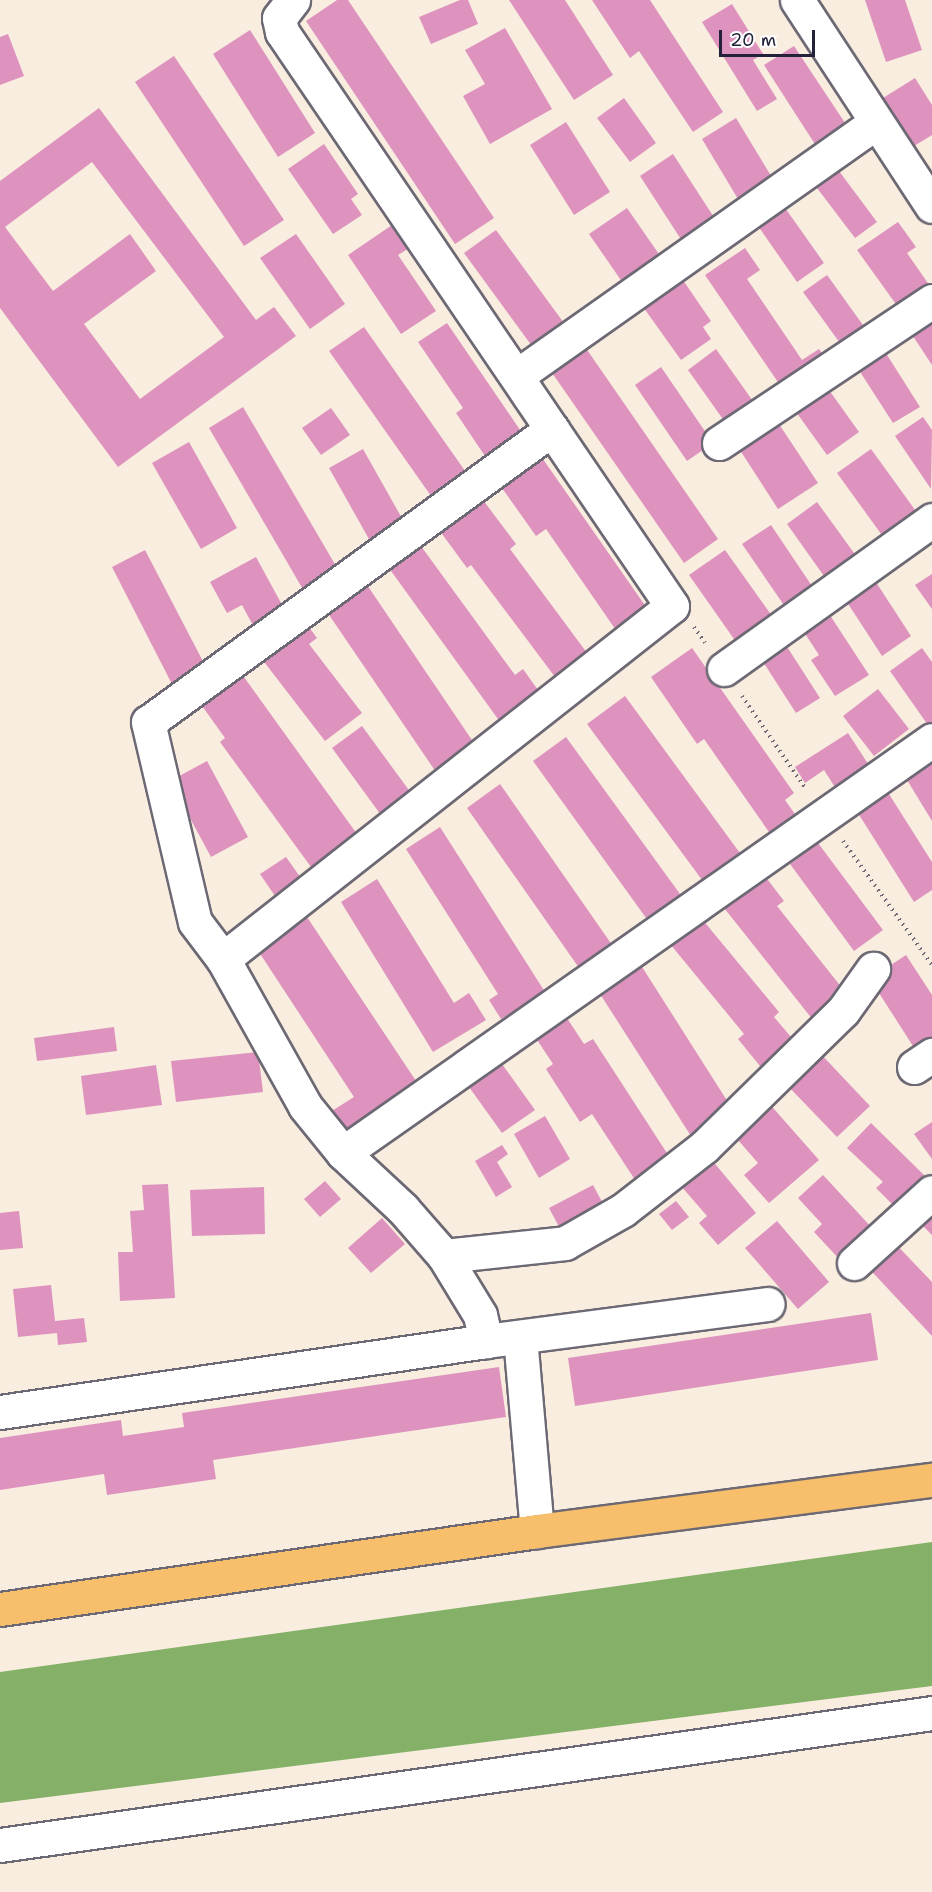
<!DOCTYPE html>
<html>
<head>
<meta charset="utf-8">
<style>
  body { margin:0 }
  #map { position:relative; width:932px; height:1892px; overflow:hidden; background:#f8edde; font-family:"Shantell Sans",sans-serif }
  div>[style] { position:absolute }
  [style*='--x'] { left:calc(var(--x)*1px); top:calc(var(--y)*1px); width:calc(var(--w)*1px); rotate:calc(var(--a)*1deg) }
  .forest>* { inset:0; background:#85b068 }
  .building>* { inset:0; background:#de93be }
  .path>* { height:4px; margin-top:-2px; transform-origin:0; background:repeating-linear-gradient(90deg,#6d6974 0 1.5px,transparent 0 6px) }
  .roads { filter:drop-shadow(2px 0 #6d6974) drop-shadow(-2px 0 #6d6974) drop-shadow(0 2px #6d6974) drop-shadow(0 -2px #6d6974) }
  .minor>* { height:33px; margin:-16.5px; padding:0 16.5px; transform-origin:16.5px; border-radius:16.5px; background:#fff }
  .major>* { height:33px; margin:-16.5px; padding:0 16.5px; transform-origin:16.5px; border-radius:16.5px; background:#f7bf6c }
  span { translate:-50% -50%; white-space:nowrap; text-align:center; line-height:1.15; -webkit-text-stroke:5px #fff; paint-order:stroke }
  .scale { position:absolute; left:719px; top:30px; width:96px; height:27px; box-sizing:border-box; border:3px solid #22223b; border-top:0; padding-left:8px; font-size:18px; line-height:21px; white-space:nowrap; color:#22223b; -webkit-text-stroke:4px #fff; paint-order:stroke }
</style>
</head>
<body>
<div id="map">
  <div class="forest">
    <i style="clip-path:polygon(932px 1542px,932px 1686px,0 1803px,0 1672px)"></i>
  </div>
  <div class="building">
    <i style="clip-path:polygon(337px 0,348px 0,494px 218px,455px 244px,306px 21px)"></i>
    <i style="clip-path:polygon(460px 0,468px 0,478px 24px,431px 44px,419px 17px)"></i>
    <i style="clip-path:polygon(509px 0,565px 0,613px 75px,574px 100px)"></i>
    <i style="clip-path:polygon(592px 0,650px 0,723px 112px,693px 132px,639px 51px,630px 58px)"></i>
    <i style="clip-path:polygon(865px 0,905px 0,922px 50px,886px 62px)"></i>
    <i style="clip-path:polygon(732px 4px,763px 54px,753px 60px,777px 99px,757px 111px,702px 22px)"></i>
    <i style="clip-path:polygon(505px 28px,552px 109px,490px 144px,463px 96px,485px 84px,465px 50px)"></i>
    <i style="clip-path:polygon(250px 30px,315px 133px,278px 157px,213px 54px)"></i>
    <i style="clip-path:polygon(8px 34px,24px 76px,0 85px,0 37px)"></i>
    <i style="clip-path:polygon(794px 46px,851px 132px,820px 152px,764px 65px)"></i>
    <i style="clip-path:polygon(174px 56px,284px 220px,244px 246px,135px 82px)"></i>
    <i style="clip-path:polygon(915px 78px,932px 105px,932px 135px,906px 151px,875px 103px)"></i>
    <i style="clip-path:polygon(624px 98px,656px 143px,630px 162px,597px 118px)"></i>
    <i style="clip-path:polygon(evenodd,99px 108px,256px 320px,274px 307px,296px 336px,118px 467px,0 308px,0 181px,99px 108px,92px 162px,224px 337px,140px 399px,84px 324px,156px 271px,130px 234px,53px 291px,5px 227px,92px 162px)"></i>
    <i style="clip-path:polygon(736px 118px,776px 184px,741px 204px,702px 139px)"></i>
    <i style="clip-path:polygon(566px 122px,610px 192px,574px 215px,530px 145px)"></i>
    <i style="clip-path:polygon(324px 144px,358px 194px,351px 199px,362px 215px,333px 234px,288px 169px)"></i>
    <i style="clip-path:polygon(673px 154px,717px 222px,684px 244px,640px 176px)"></i>
    <i style="clip-path:polygon(836px 167px,877px 222px,855px 238px,814px 184px)"></i>
    <i style="clip-path:polygon(783px 205px,824px 263px,797px 282px,756px 223px)"></i>
    <i style="clip-path:polygon(627px 208px,663px 260px,625px 286px,589px 234px)"></i>
    <i style="clip-path:polygon(398px 221px,414px 245px,398px 255px,436px 311px,401px 334px,348px 255px)"></i>
    <i style="clip-path:polygon(898px 222px,916px 247px,907px 253px,932px 289px,903px 314px,857px 250px)"></i>
    <i style="clip-path:polygon(496px 230px,569px 330px,537px 353px,464px 253px)"></i>
    <i style="clip-path:polygon(296px 234px,345px 304px,310px 329px,260px 258px)"></i>
    <i style="clip-path:polygon(745px 248px,760px 270px,747px 279px,802px 360px,819px 349px,828px 362px,784px 391px,705px 275px)"></i>
    <i style="clip-path:polygon(676px 270px,711px 321px,703px 327px,711px 339px,681px 360px,636px 297px)"></i>
    <i style="clip-path:polygon(827px 275px,868px 332px,845px 350px,803px 292px)"></i>
    <i style="clip-path:polygon(932px 311px,932px 365px,907px 327px)"></i>
    <i style="clip-path:polygon(447px 323px,527px 440px,491px 465px,456px 413px,463px 408px,418px 342px)"></i>
    <i style="clip-path:polygon(364px 327px,470px 478px,436px 503px,329px 351px)"></i>
    <i style="clip-path:polygon(583px 344px,718px 539px,684px 563px,548px 367px)"></i>
    <i style="clip-path:polygon(882px 347px,920px 407px,893px 423px,855px 364px)"></i>
    <i style="clip-path:polygon(716px 349px,760px 411px,732px 432px,688px 370px)"></i>
    <i style="clip-path:polygon(661px 367px,713px 443px,687px 461px,635px 385px)"></i>
    <i style="clip-path:polygon(824px 383px,859px 432px,827px 455px,791px 405px)"></i>
    <i style="clip-path:polygon(243px 407px,343px 578px,308px 598px,209px 428px)"></i>
    <i style="clip-path:polygon(331px 408px,350px 435px,321px 455px,302px 428px)"></i>
    <i style="clip-path:polygon(923px 417px,932px 430px,931px 489px,895px 436px)"></i>
    <i style="clip-path:polygon(775px 418px,818px 483px,778px 509px,736px 444px)"></i>
    <i style="clip-path:polygon(189px 442px,237px 528px,201px 549px,152px 463px)"></i>
    <i style="clip-path:polygon(363px 449px,408px 529px,374px 548px,329px 468px)"></i>
    <i style="clip-path:polygon(871px 449px,918px 514px,884px 538px,837px 473px)"></i>
    <i style="clip-path:polygon(538px 452px,651px 614px,620px 636px,546px 529px,536px 536px,497px 481px)"></i>
    <i style="clip-path:polygon(477px 492px,516px 544px,510px 549px,593px 661px,561px 685px,471px 565px,467px 568px,434px 523px)"></i>
    <i style="clip-path:polygon(817px 502px,862px 564px,831px 586px,787px 524px)"></i>
    <i style="clip-path:polygon(771px 525px,818px 595px,790px 614px,742px 544px)"></i>
    <i style="clip-path:polygon(418px 542px,515px 675px,523px 669px,543px 697px,503px 726px,386px 564px)"></i>
    <i style="clip-path:polygon(145px 550px,208px 671px,174px 688px,112px 567px)"></i>
    <i style="clip-path:polygon(725px 550px,777px 623px,741px 649px,689px 575px)"></i>
    <i style="clip-path:polygon(256px 557px,287px 614px,256px 631px,242px 605px,227px 613px,210px 582px)"></i>
    <i style="clip-path:polygon(870px 573px,911px 636px,882px 656px,841px 593px)"></i>
    <i style="clip-path:polygon(932px 574px,932px 609px,915px 585px)"></i>
    <i style="clip-path:polygon(363px 579px,478px 749px,438px 775px,323px 606px)"></i>
    <i style="clip-path:polygon(824px 606px,869px 675px,835px 696px,811px 660px,819px 655px,798px 623px)"></i>
    <i style="clip-path:polygon(303px 619px,317px 638px,309px 644px,362px 713px,325px 741px,258px 654px)"></i>
    <i style="clip-path:polygon(782px 639px,820px 698px,796px 713px,758px 654px)"></i>
    <i style="clip-path:polygon(692px 648px,794px 793px,785px 800px,802px 824px,776px 842px,704px 739px,697px 744px,651px 677px)"></i>
    <i style="clip-path:polygon(922px 648px,932px 662px,932px 727px,930px 728px,890px 671px)"></i>
    <i style="clip-path:polygon(236px 666px,357px 834px,311px 867px,220px 742px,225px 738px,195px 696px)"></i>
    <i style="clip-path:polygon(878px 689px,909px 729px,874px 756px,843px 716px)"></i>
    <i style="clip-path:polygon(625px 696px,745px 860px,708px 888px,587px 724px)"></i>
    <i style="clip-path:polygon(362px 726px,411px 793px,381px 815px,332px 748px)"></i>
    <i style="clip-path:polygon(848px 733px,872px 770px,838px 792px,824px 770px,805px 783px,795px 767px)"></i>
    <i style="clip-path:polygon(566px 737px,688px 905px,654px 929px,533px 761px)"></i>
    <i style="clip-path:polygon(932px 758px,932px 821px,901px 770px)"></i>
    <i style="clip-path:polygon(207px 761px,248px 837px,211px 857px,170px 781px)"></i>
    <i style="clip-path:polygon(882px 783px,932px 862px,932px 890px,914px 902px,851px 802px)"></i>
    <i style="clip-path:polygon(500px 784px,617px 952px,584px 975px,467px 808px)"></i>
    <i style="clip-path:polygon(440px 827px,545px 992px,501px 1019px,489px 1000px,498px 994px,406px 849px)"></i>
    <i style="clip-path:polygon(818px 843px,883px 930px,854px 951px,790px 864px)"></i>
    <i style="clip-path:polygon(286px 857px,303px 881px,277px 899px,260px 874px)"></i>
    <i style="clip-path:polygon(758px 867px,784px 901px,777px 906px,846px 993px,813px 1020px,717px 899px)"></i>
    <i style="clip-path:polygon(377px 879px,454px 1003px,469px 993px,486px 1020px,433px 1052px,341px 902px)"></i>
    <i style="clip-path:polygon(697px 913px,779px 1012px,774px 1017px,797px 1044px,764px 1071px,738px 1039px,744px 1034px,666px 939px)"></i>
    <i style="clip-path:polygon(305px 914px,422px 1090px,345px 1141px,327px 1114px,354px 1097px,255px 946px)"></i>
    <i style="clip-path:polygon(906px 955px,932px 995px,932px 1049px,920px 1057px,870px 979px)"></i>
    <i style="clip-path:polygon(637px 959px,733px 1110px,691px 1136px,595px 986px)"></i>
    <i style="clip-path:polygon(561px 1009px,584px 1044px,593px 1039px,674px 1164px,639px 1186px,592px 1114px,580px 1122px,546px 1069px,553px 1064px,530px 1029px)"></i>
    <i style="clip-path:polygon(114px 1027px,117px 1051px,37px 1061px,34px 1038px)"></i>
    <i style="clip-path:polygon(818px 1051px,870px 1106px,837px 1137px,785px 1083px)"></i>
    <i style="clip-path:polygon(258px 1052px,263px 1092px,176px 1102px,171px 1061px)"></i>
    <i style="clip-path:polygon(497px 1057px,535px 1110px,502px 1133px,464px 1080px)"></i>
    <i style="clip-path:polygon(156px 1065px,162px 1105px,86px 1115px,81px 1076px)"></i>
    <i style="clip-path:polygon(767px 1101px,819px 1160px,769px 1203px,744px 1175px,758px 1163px,731px 1132px)"></i>
    <i style="clip-path:polygon(545px 1116px,570px 1159px,539px 1178px,514px 1134px)"></i>
    <i style="clip-path:polygon(932px 1122px,932px 1159px,914px 1134px)"></i>
    <i style="clip-path:polygon(871px 1123px,928px 1179px,898px 1210px,876px 1188px,883px 1182px,847px 1148px)"></i>
    <i style="clip-path:polygon(502px 1145px,508px 1154px,497px 1162px,512px 1187px,496px 1197px,475px 1161px)"></i>
    <i style="clip-path:polygon(706px 1153px,756px 1213px,718px 1245px,699px 1223px,707px 1216px,675px 1179px)"></i>
    <i style="clip-path:polygon(823px 1175px,874px 1230px,841px 1261px,814px 1232px,822px 1224px,798px 1198px)"></i>
    <i style="clip-path:polygon(325px 1181px,341px 1199px,320px 1217px,304px 1199px)"></i>
    <i style="clip-path:polygon(168px 1184px,175px 1298px,120px 1301px,118px 1252px,133px 1252px,130px 1211px,144px 1210px,142px 1185px)"></i>
    <i style="clip-path:polygon(593px 1185px,608px 1213px,564px 1236px,549px 1208px)"></i>
    <i style="clip-path:polygon(264px 1187px,265px 1234px,192px 1236px,190px 1190px)"></i>
    <i style="clip-path:polygon(932px 1194px,932px 1235px,911px 1214px)"></i>
    <i style="clip-path:polygon(676px 1201px,689px 1217px,672px 1230px,659px 1214px)"></i>
    <i style="clip-path:polygon(19px 1211px,23px 1248px,0 1250px,0 1213px)"></i>
    <i style="clip-path:polygon(382px 1218px,405px 1244px,371px 1273px,348px 1248px)"></i>
    <i style="clip-path:polygon(777px 1221px,829px 1282px,798px 1309px,745px 1248px)"></i>
    <i style="clip-path:polygon(889px 1237px,932px 1282px,932px 1336px,863px 1262px)"></i>
    <i style="clip-path:polygon(51px 1285px,55px 1321px,84px 1318px,87px 1342px,58px 1345px,57px 1333px,18px 1337px,13px 1289px)"></i>
    <i style="clip-path:polygon(871px 1313px,878px 1360px,575px 1406px,568px 1358px)"></i>
    <i style="clip-path:polygon(499px 1367px,506px 1417px,213px 1460px,216px 1479px,107px 1495px,104px 1474px,0 1490px,0 1438px,121px 1420px,123px 1436px,184px 1427px,182px 1413px)"></i>
  </div>
  <div class="path">
    <i style="--x:694;--y:627;--w:19;--a:55"></i>
    <i style="--x:742;--y:696;--w:113;--a:55.5"></i>
    <i style="--x:843;--y:841;--w:153;--a:54.3"></i>
  </div>
  <div class="roads">
    <div class="minor">
      <i style="--x:797;--y:0;--w:246;--a:56.8"></i>
      <i style="--x:518;--y:375;--w:438;--a:-35.2"></i>
      <i style="--x:552;--y:429;--w:499;--a:144"></i>
      <i style="--x:148;--y:722;--w:205;--a:76.8"></i>
      <i style="--x:195;--y:922;--w:46;--a:52.9"></i>
      <i style="--x:223;--y:959;--w:168;--a:60.8"></i>
      <i style="--x:305;--y:1106;--w:60;--a:51"></i>
      <i style="--x:343;--y:1153;--w:82;--a:43"></i>
      <i style="--x:403;--y:1209;--w:62;--a:48.9"></i>
      <i style="--x:444;--y:1256;--w:122;--a:-6.1"></i>
      <i style="--x:565;--y:1243;--w:67;--a:-29.6"></i>
      <i style="--x:623;--y:1210;--w:103;--a:-37.9"></i>
      <i style="--x:704;--y:1147;--w:194;--a:-44.4"></i>
      <i style="--x:843;--y:1011;--w:52;--a:-54.5"></i>
      <i style="--x:719;--y:443;--w:256;--a:-33.7"></i>
      <i style="--x:724;--y:669;--w:256;--a:-35.6"></i>
      <i style="--x:223;--y:959;--w:571;--a:-38.17"></i>
      <i style="--x:672;--y:606;--w:694;--a:-124.19"></i>
      <i style="--x:282;--y:32;--w:14;--a:-102"></i>
      <i style="--x:279;--y:18;--w:23;--a:-52"></i>
      <i style="--x:914;--y:1067;--w:22;--a:-34"></i>
      <i style="--x:343;--y:1153;--w:719;--a:-35.04"></i>
      <i style="--x:444;--y:1256;--w:69;--a:58.6"></i>
      <i style="--x:480;--y:1315;--w:27;--a:77"></i>
      <i style="--x:854;--y:1263;--w:105;--a:-42.3"></i>
      <i style="--x:520;--y:1337;--w:195;--a:85"></i>
      <i style="--x:0;--y:1412;--w:491;--a:-8.3"></i>
      <i style="--x:486;--y:1341;--w:284;--a:-7.5"></i>
      <i style="--x:0;--y:1845;--w:941;--a:-8.06"></i>
    </div>
    <div class="major">
      <i style="--x:0;--y:1609;--w:543;--a:-8.26"></i>
      <i style="--x:537;--y:1531;--w:398;--a:-7.4"></i>
    </div>
  </div>
  <div class="scale">20 m</div>
</div>
</body>
</html>
